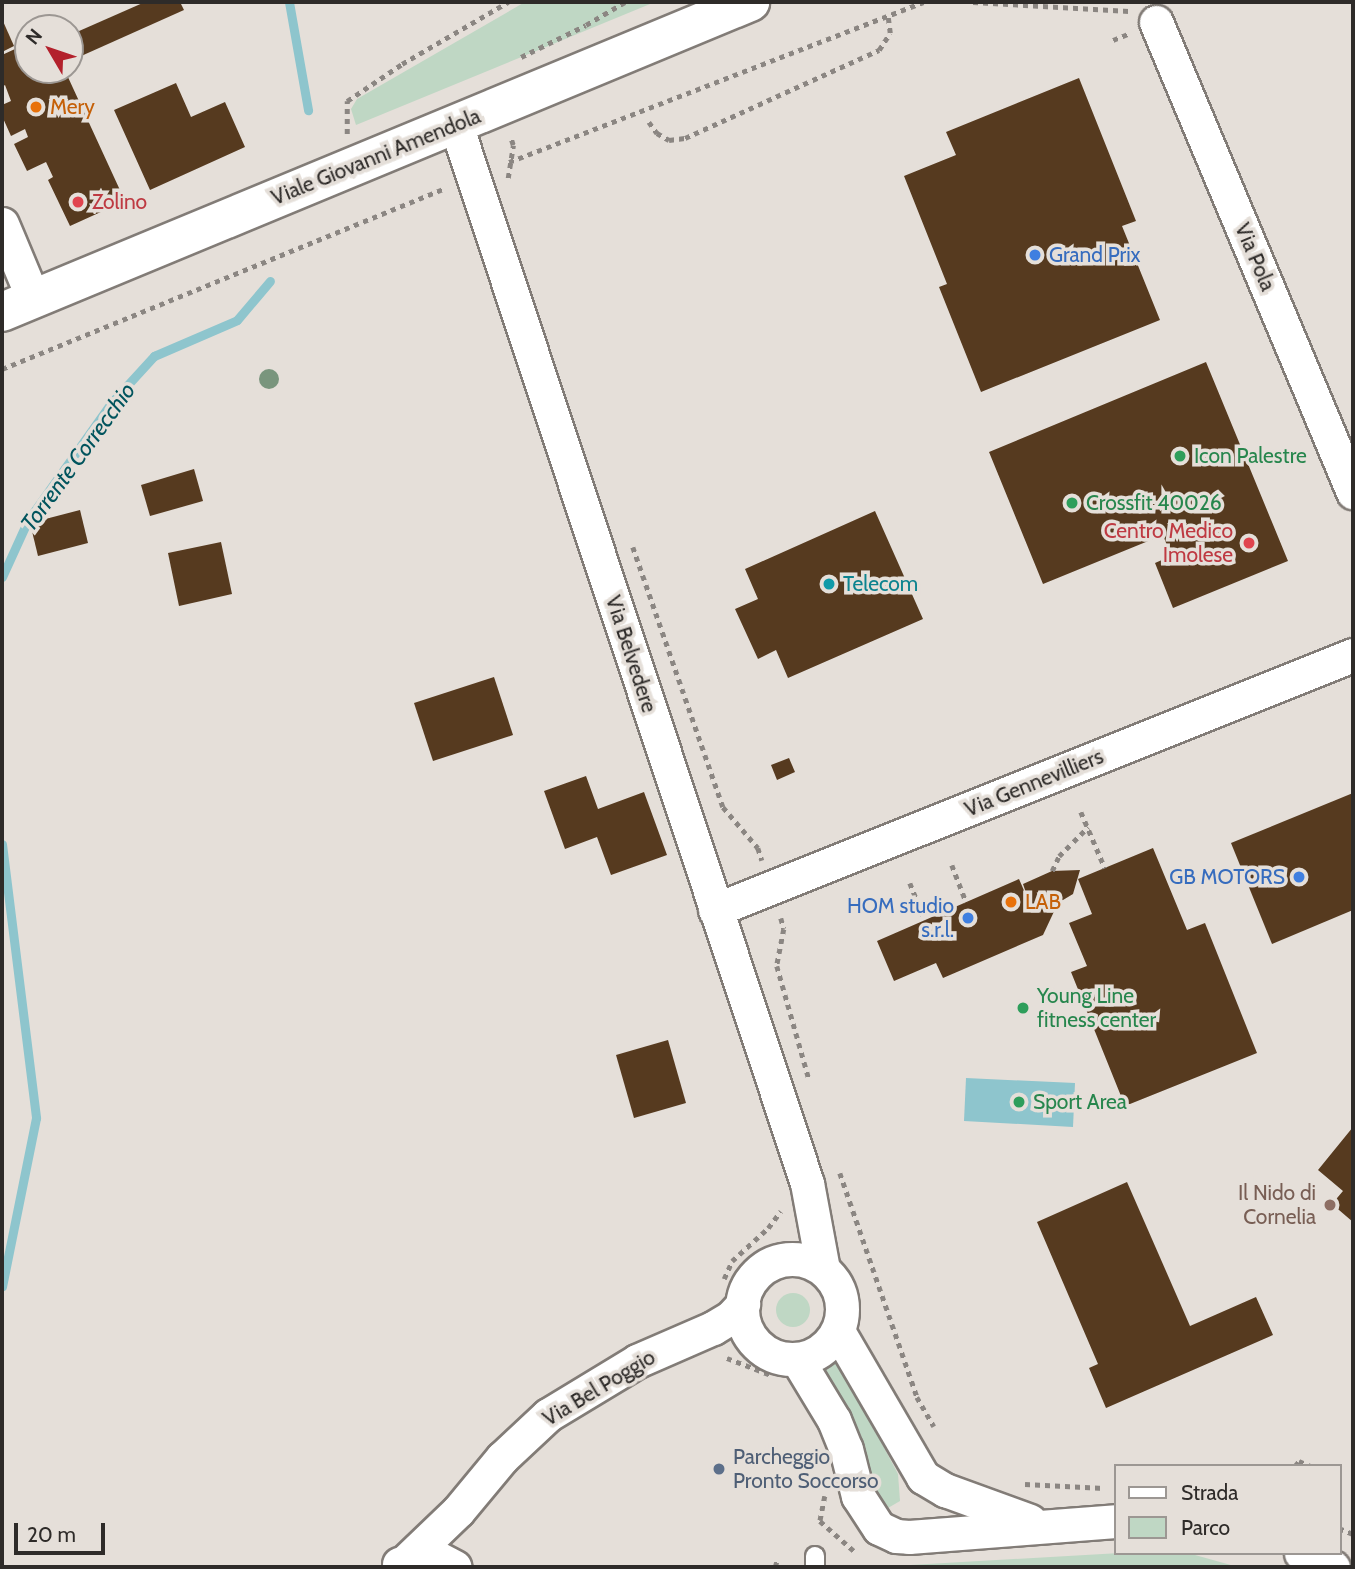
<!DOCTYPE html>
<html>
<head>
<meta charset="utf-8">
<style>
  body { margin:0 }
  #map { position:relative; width:1355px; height:1569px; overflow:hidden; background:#e5dfd9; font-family:Cabin,sans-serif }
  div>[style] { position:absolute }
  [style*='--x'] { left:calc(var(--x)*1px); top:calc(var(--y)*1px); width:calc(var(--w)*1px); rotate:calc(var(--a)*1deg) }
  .green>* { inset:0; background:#bfd7c4 }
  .round { border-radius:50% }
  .water>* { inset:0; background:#8ec5cd }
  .stream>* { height:9px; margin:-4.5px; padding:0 4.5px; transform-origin:4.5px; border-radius:4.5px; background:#8ec5cd }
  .building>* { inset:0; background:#563a1f }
  .path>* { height:4.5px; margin-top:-2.25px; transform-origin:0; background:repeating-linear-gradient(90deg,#8b8682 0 5px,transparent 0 10px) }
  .roads { filter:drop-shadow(2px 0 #827c77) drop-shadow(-2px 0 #827c77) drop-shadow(0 2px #827c77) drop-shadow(0 -2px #827c77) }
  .lane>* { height:18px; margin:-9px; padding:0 9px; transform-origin:9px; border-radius:9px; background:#fff }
  .street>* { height:33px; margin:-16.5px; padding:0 16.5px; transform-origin:16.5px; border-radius:16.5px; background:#fff }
  .street>.ring { margin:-16.5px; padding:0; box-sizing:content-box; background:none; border:33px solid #fff; border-radius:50% }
  .primary>* { height:38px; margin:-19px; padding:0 19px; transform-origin:19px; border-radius:19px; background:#fff }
  .trees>* { width:20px; height:20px; margin:-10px; border-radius:50%; background:#79957d }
  .dots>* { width:19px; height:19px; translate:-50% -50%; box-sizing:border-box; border:4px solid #e5dfd9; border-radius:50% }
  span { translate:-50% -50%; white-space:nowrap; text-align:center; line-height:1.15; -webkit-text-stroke:7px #e5dfd9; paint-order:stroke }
  .food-label { font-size:21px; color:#c56008 }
  .left { translate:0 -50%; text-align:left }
  .street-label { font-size:21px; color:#2e2b29 }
  .health-label { font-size:21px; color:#be3a42 }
  .right { translate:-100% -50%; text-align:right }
  .shop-label { font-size:21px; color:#366cbe }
  .leisure-label { font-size:21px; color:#27864d }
  .culture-label { font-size:21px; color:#0d838f }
  .education-label { font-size:21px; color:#785e54 }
  .service-label { font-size:21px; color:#4e5e75 }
  .water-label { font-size:23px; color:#01545d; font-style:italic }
  .frame { position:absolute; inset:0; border:4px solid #2e2b29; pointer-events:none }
  .legend { position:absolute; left:1114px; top:1464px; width:228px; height:91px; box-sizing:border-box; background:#e5dfd9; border:2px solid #9c9793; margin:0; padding:9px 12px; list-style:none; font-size:21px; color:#2e2b29 }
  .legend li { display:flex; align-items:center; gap:14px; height:35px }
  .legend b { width:35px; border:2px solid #9c9793 }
  .north { position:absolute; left:14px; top:14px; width:70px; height:70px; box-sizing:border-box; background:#e5dfd9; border:2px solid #9c9793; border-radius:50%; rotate:309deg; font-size:19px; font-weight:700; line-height:28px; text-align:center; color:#2e2b29 }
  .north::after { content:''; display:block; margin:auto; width:24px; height:32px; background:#b3212c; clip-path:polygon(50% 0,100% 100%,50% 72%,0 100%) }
  .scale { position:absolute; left:14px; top:1523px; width:91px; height:32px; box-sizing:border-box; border:4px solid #2e2b29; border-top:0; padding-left:9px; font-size:21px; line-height:24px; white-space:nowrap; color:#2e2b29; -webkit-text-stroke:5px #e5dfd9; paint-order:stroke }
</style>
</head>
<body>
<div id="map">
  <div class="green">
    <i style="clip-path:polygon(525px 2px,655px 2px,356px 125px,351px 109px,357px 99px)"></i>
    <i class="round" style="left:776px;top:1293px;width:34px;height:34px"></i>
    <i style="clip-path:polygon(837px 1359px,898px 1474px,900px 1501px,888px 1508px,878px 1494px,818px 1370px)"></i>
    <i style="clip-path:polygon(1120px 1553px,1195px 1555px,1238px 1567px,876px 1567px)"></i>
  </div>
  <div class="water">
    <i style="clip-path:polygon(966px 1078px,1075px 1083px,1073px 1127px,964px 1121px)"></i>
  </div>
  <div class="stream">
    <i style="--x:289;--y:2;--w:110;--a:80"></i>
    <i style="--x:2;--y:577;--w:63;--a:-65.5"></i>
    <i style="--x:28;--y:520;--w:143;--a:-54.6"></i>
    <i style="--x:111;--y:403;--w:64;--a:-47.5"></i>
    <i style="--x:154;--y:356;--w:90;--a:-23.4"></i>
    <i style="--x:237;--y:320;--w:51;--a:-49.8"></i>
    <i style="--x:2;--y:844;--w:276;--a:82.9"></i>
    <i style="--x:36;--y:1118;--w:172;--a:101.4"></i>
  </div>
  <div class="building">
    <i style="clip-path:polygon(145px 2px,180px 2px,184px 10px,70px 61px,70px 35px)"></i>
    <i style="clip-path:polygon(2px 19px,14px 46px,2px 52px)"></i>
    <i style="clip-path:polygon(28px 43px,28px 70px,54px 70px,58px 79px,67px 75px,125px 201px,70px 226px,48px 180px,53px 177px,46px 162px,27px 171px,14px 144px,28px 137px,25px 129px,11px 136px,2px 116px,2px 105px,11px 101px,5px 85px,2px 87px,2px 55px)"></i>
    <i style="clip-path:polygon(1079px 78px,1136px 221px,1122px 226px,1160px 320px,981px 392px,939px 287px,947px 284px,904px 176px,956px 155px,946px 132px)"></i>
    <i style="clip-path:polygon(176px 83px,191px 117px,225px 102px,245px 147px,150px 190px,114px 110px)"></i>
    <i style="clip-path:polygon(1206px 362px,1288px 561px,1173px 608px,1155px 563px,1171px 556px,1163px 535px,1043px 584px,989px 452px)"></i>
    <i style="clip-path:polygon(194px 469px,203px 501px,150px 516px,141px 485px)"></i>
    <i style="clip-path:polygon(80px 510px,88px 543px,38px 556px,30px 523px)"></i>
    <i style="clip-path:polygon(875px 511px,923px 619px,788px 678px,776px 650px,758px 659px,735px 609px,758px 599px,745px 569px)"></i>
    <i style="clip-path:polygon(221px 542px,232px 594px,179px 606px,168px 553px)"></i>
    <i style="clip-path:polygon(494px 677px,513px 735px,433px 761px,414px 703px)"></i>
    <i style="clip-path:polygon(789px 758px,795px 772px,777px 780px,771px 765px)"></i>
    <i style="clip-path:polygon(586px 776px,598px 809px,644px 792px,667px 855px,611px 875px,597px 837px,565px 849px,544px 791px)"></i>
    <i style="clip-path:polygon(1353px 793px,1353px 910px,1272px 944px,1231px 843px)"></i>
    <i style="clip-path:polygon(1153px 848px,1187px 930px,1205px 923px,1257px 1053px,1125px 1106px,1071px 972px,1087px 966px,1069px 923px,1092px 914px,1078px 879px)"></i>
    <i style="clip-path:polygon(1080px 870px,1073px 894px,1058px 903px,1043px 935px,943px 978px,936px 963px,894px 981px,877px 941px,1019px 879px,1029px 902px,1023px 884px,1052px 871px)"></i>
    <i style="clip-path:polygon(668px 1040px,686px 1103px,634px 1118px,616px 1055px)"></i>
    <i style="clip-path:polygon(1353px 1127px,1353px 1222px,1332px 1204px,1343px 1191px,1318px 1170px)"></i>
    <i style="clip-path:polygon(1127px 1182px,1190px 1326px,1256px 1297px,1273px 1335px,1106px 1408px,1089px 1368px,1098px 1364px,1037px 1222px)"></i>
  </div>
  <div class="path">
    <i style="--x:973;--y:2;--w:156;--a:3.3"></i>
    <i style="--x:1113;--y:40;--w:16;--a:-22"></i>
    <i style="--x:521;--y:57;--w:72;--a:-26.2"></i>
    <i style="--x:586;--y:25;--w:45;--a:-30.5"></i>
    <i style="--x:649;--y:122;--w:14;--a:54"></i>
    <i style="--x:657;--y:133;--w:14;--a:30"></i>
    <i style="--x:669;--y:140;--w:16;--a:-7"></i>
    <i style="--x:685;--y:138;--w:213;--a:-24.4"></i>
    <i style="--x:879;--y:50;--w:20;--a:-57"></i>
    <i style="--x:890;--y:33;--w:17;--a:-97"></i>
    <i style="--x:347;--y:134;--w:33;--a:-90"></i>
    <i style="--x:347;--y:101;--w:66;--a:-33.9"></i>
    <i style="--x:402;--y:64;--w:123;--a:-30.3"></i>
    <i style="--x:509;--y:162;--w:444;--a:-21.1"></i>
    <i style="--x:508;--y:178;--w:33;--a:-81"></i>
    <i style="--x:513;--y:145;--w:9;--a:-108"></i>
    <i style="--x:2;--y:369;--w:479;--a:-22.2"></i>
    <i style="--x:633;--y:547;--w:275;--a:70.9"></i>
    <i style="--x:723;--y:807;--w:54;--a:49.5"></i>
    <i style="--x:758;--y:848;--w:13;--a:72"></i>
    <i style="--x:1081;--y:812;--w:61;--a:66.8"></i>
    <i style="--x:952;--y:865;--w:40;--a:69"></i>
    <i style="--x:1052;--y:871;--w:17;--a:-65"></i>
    <i style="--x:1059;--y:856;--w:41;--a:-45"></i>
    <i style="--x:910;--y:883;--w:40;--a:68"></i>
    <i style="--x:781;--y:918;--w:11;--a:75"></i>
    <i style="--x:784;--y:929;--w:38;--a:101"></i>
    <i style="--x:777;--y:966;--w:117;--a:74.2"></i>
    <i style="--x:840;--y:1173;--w:237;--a:71"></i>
    <i style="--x:917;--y:1397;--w:34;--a:60"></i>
    <i style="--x:724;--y:1279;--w:20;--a:-66"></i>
    <i style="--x:732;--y:1261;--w:49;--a:-42.5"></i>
    <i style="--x:768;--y:1228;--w:21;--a:-53"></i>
    <i style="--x:727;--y:1358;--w:47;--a:21.1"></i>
    <i style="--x:1295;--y:1466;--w:6;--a:-51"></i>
    <i style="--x:1299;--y:1461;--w:12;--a:24"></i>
    <i style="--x:1025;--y:1484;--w:79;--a:2.9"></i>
    <i style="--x:825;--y:1496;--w:25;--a:101"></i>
    <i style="--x:820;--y:1521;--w:45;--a:41.4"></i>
    <i style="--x:1339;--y:1528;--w:15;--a:23"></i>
    <i style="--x:775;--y:1567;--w:7;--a:-74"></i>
  </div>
  <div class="roads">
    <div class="lane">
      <i style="--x:815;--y:1567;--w:11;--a:-90"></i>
    </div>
    <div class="street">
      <i style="--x:1156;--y:22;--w:510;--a:67.26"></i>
      <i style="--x:456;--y:125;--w:1115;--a:71.65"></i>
      <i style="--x:807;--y:1183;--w:87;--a:79.5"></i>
      <i style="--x:2;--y:224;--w:80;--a:67.3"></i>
      <i style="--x:715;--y:910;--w:687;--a:-21.79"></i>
      <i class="ring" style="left:742px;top:1259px;width:67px;height:67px"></i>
      <i style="--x:838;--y:1331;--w:169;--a:59.8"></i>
      <i style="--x:923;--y:1477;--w:26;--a:31"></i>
      <i style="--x:945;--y:1490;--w:90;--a:20"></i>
      <i style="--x:797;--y:1359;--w:71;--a:58.8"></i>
      <i style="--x:834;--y:1420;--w:31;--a:68"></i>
      <i style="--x:846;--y:1449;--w:49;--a:75.7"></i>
      <i style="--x:858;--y:1496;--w:38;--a:57"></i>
      <i style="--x:879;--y:1528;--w:19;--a:25"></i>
      <i style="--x:896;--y:1536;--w:13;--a:4"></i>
      <i style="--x:909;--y:1537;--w:207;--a:-4.4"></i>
      <i style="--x:1301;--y:1553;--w:35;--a:24"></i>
      <i style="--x:409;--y:1558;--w:68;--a:-43.8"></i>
      <i style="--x:458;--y:1511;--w:69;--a:-50.3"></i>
      <i style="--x:502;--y:1458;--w:63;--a:-43.1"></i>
      <i style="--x:548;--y:1415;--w:104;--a:-31.2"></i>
      <i style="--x:637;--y:1361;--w:83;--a:-23.5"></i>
      <i style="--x:713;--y:1328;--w:21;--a:-31"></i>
      <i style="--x:731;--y:1317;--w:18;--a:-47"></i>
      <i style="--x:399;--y:1564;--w:25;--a:-21"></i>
      <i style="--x:422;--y:1555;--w:14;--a:8"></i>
      <i style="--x:436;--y:1557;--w:21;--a:28"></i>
    </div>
    <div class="primary">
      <i style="--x:2;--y:312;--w:810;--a:-22.51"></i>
    </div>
  </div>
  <div class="trees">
    <i style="left:269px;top:379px"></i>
  </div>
  <div class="dots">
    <i style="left:36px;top:107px;background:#e8710a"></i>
    <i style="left:78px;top:202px;background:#e0444e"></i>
    <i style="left:1035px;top:255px;background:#3f7fe0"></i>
    <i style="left:1180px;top:456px;background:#2e9e5b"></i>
    <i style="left:1072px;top:503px;background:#2e9e5b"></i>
    <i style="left:1249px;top:543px;background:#e0444e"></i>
    <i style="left:829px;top:584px;background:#0f9aa8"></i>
    <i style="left:1299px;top:877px;background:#3f7fe0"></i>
    <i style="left:1011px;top:902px;background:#e8710a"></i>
    <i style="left:968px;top:918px;background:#3f7fe0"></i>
    <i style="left:1023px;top:1008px;background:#2e9e5b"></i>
    <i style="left:1019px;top:1102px;background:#2e9e5b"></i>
    <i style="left:1330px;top:1205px;background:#8d6e63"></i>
    <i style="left:719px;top:1469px;background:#5c6f8a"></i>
  </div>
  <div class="food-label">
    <span class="left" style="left:50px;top:107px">Mery</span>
    <span class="left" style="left:1025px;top:902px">LAB</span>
  </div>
  <div class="street-label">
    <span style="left:376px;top:157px;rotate:-22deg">Viale Giovanni Amendola</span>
    <span style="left:1255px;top:257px;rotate:67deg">Via Pola</span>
    <span style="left:631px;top:654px;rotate:72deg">Via Belvedere</span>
    <span style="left:1034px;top:783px;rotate:-22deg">Via Gennevilliers</span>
    <span style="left:599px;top:1388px;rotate:-31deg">Via Bel Poggio</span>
  </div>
  <div class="health-label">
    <span class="left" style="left:92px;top:202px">Zolino</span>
    <span class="right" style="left:1233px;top:543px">Centro Medico<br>Imolese</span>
  </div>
  <div class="shop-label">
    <span class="left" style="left:1049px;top:255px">Grand Prix</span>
    <span class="right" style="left:1285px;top:877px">GB MOTORS</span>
    <span class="right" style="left:954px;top:918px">HOM studio<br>s.r.l.</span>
  </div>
  <div class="leisure-label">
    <span class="left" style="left:1194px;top:456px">Icon Palestre</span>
    <span class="left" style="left:1086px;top:503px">Crossfit 40026</span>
    <span class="left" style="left:1037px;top:1008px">Young Line<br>fitness center</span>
    <span class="left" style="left:1033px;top:1102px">Sport Area</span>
  </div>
  <div class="culture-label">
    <span class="left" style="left:843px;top:584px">Telecom</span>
  </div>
  <div class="education-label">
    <span class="right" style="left:1316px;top:1205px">Il Nido di<br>Cornelia</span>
  </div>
  <div class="service-label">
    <span class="left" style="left:733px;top:1469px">Parcheggio<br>Pronto Soccorso</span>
  </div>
  <div class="water-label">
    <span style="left:78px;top:457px;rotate:-54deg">Torrente Correcchio</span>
  </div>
  <div class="frame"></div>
  <ul class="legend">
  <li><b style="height:9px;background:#fff"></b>Strada</li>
  <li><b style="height:19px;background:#bfd7c4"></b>Parco</li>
  </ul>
  <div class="north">N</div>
  <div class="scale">20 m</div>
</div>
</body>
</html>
